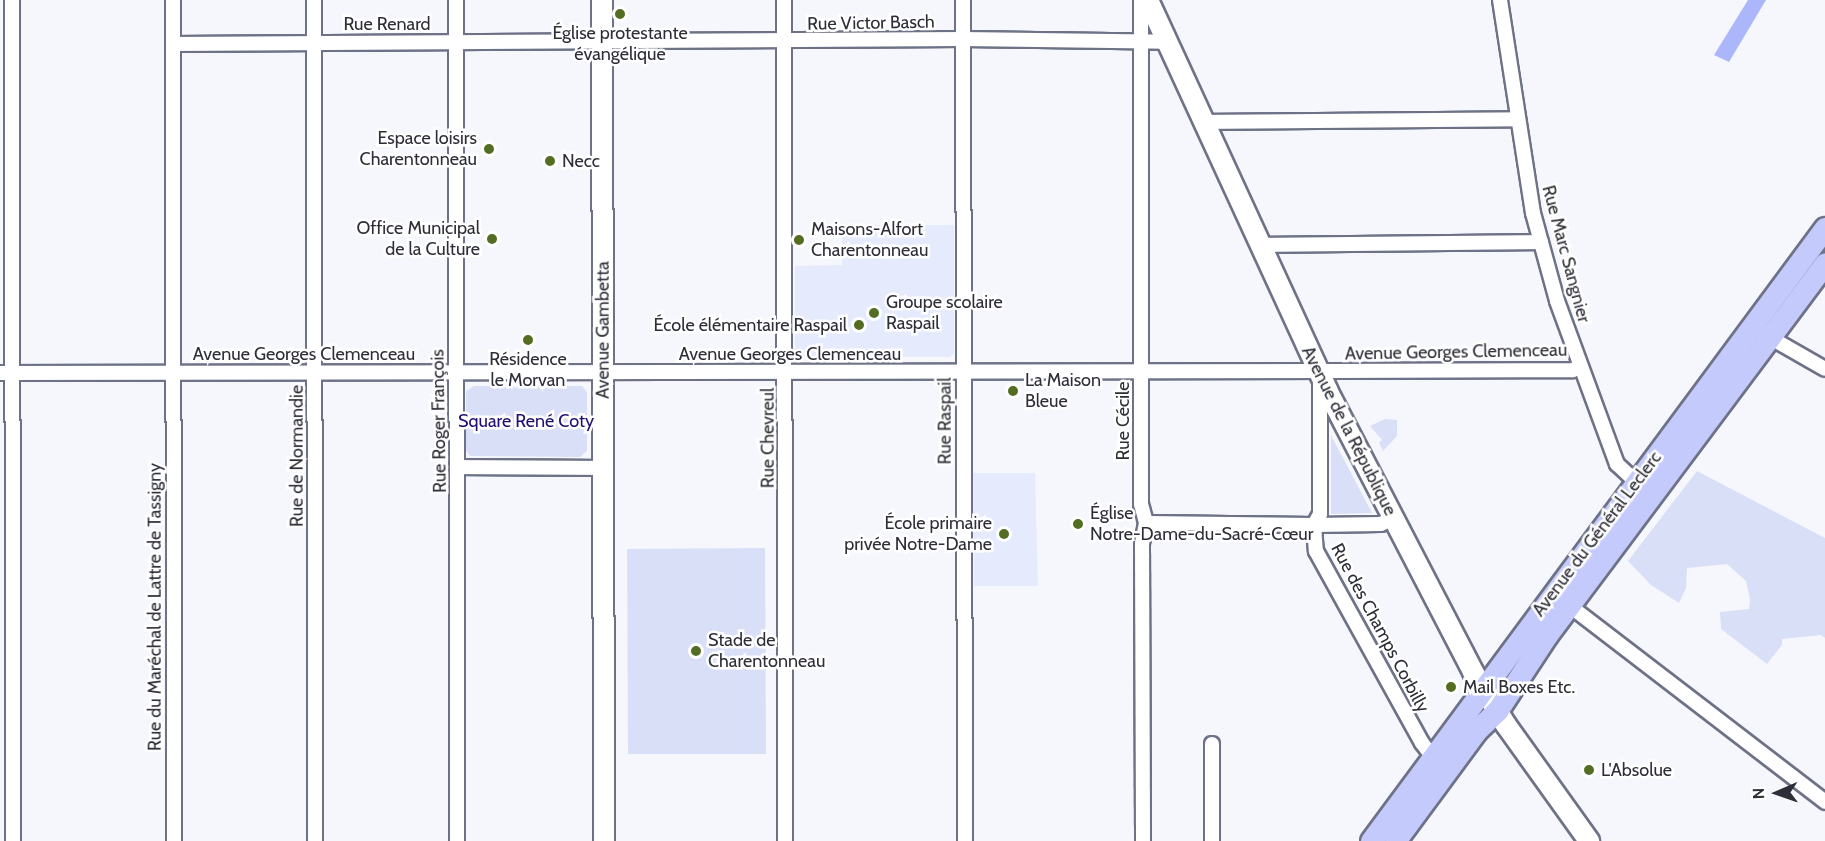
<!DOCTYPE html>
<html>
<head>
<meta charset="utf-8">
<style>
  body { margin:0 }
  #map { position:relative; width:1825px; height:841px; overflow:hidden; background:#f6f7fc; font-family:Cabin,sans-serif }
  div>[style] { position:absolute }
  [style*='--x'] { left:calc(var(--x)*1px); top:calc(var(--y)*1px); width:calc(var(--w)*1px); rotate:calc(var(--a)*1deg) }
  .built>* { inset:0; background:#e6eafd }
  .green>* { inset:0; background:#dadff8 }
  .forest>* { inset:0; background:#abb6fb }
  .roads { filter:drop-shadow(2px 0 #6e7287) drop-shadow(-2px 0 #6e7287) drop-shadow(0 2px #6e7287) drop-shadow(0 -2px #6e7287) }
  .street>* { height:14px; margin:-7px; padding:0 7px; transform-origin:7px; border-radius:7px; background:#fff }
  .secondary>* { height:20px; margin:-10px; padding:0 10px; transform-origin:10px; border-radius:10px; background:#fff }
  .primary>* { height:21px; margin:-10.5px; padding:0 10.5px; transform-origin:10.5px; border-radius:10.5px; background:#c4cafc }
  .dots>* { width:16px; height:16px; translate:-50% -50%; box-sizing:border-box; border:3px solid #fff; border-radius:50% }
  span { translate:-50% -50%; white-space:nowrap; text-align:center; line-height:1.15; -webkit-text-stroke:5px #fff; paint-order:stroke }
  .street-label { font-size:18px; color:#2d2e37 }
  .poi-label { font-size:18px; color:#2d2e37 }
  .right { translate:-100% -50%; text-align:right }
  .left { translate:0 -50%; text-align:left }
  .park-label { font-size:18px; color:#1e0f71 }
  .north { position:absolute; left:1747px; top:763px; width:60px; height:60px; -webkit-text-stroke:4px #fff; paint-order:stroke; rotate:268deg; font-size:16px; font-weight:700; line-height:24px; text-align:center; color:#2d2e37 }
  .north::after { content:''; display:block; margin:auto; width:21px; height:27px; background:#2d2e37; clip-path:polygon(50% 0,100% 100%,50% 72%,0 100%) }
</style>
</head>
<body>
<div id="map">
  <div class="built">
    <i style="clip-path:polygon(842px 225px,954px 225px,954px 353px,950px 357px,799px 357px,795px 353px,795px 266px,842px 265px)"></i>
    <i style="clip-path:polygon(973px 473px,1035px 473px,1038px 586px,974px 586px)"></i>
  </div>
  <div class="green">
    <i style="clip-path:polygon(474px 386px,582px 386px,587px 392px,587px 451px,580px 457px,470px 456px,466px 451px,466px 391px)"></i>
    <i style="clip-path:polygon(1385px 419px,1397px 420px,1397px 436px,1383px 451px,1379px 442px,1382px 440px,1370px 426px)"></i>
    <i style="clip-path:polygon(1331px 435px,1372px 513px,1331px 514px)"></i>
    <i style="clip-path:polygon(1697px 471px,1825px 538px,1825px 638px,1821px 635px,1782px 639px,1782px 645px,1767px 664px,1721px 629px,1720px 612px,1749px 609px,1750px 600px,1746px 581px,1727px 564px,1687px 568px,1686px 588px,1679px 603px,1651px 585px,1628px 561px)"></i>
    <i style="clip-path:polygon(765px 548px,766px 754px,628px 754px,627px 549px)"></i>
  </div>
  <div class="forest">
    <i style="clip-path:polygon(1748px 0,1766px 0,1729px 62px,1714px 55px)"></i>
  </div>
  <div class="roads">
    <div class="street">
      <i style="--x:12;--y:0;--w:841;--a:89.93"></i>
      <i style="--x:173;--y:0;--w:841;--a:89.93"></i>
      <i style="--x:314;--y:0;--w:841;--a:89.93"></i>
      <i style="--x:456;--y:0;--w:841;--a:89.93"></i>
      <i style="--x:784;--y:0;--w:841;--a:89.93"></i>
      <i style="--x:963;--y:0;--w:841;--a:89.86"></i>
      <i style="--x:1141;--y:0;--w:504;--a:90"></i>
      <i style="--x:1141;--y:504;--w:20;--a:75"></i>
      <i style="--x:1146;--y:523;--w:20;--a:101"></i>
      <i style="--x:1142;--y:543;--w:298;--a:89.8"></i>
      <i style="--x:1500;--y:0;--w:216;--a:81.2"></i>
      <i style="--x:1533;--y:213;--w:91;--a:74.7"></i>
      <i style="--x:1557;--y:301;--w:174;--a:69.8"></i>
      <i style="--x:1617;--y:464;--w:33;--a:43"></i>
      <i style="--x:173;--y:44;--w:790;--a:-0.36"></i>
      <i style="--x:963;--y:39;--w:204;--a:0.8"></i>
      <i style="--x:1204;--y:122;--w:314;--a:-0.5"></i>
      <i style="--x:1260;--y:245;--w:281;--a:-0.6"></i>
      <i style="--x:1764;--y:334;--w:70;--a:29.8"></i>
      <i style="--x:0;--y:373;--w:1334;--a:-0.09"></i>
      <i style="--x:1334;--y:371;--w:239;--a:-0.2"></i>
      <i style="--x:1573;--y:370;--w:8;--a:-30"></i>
      <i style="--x:1320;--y:383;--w:131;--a:90"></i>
      <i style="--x:1320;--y:514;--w:13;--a:119"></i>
      <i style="--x:1314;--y:525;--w:26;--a:86"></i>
      <i style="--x:1316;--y:551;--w:219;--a:61.1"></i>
      <i style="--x:1422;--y:743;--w:18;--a:52"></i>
      <i style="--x:458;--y:467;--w:145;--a:0.4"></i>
      <i style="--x:1146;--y:523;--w:168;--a:0.7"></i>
      <i style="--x:1314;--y:525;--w:67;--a:-0.9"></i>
      <i style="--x:1381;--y:524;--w:13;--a:-27"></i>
      <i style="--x:1570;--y:606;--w:322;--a:37.5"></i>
      <i style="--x:1212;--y:744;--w:97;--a:90"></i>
    </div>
    <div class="secondary">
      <i style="--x:602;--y:0;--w:841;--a:89.86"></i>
      <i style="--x:1148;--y:0;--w:429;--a:65.3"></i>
      <i style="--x:1327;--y:390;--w:318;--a:62.6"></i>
      <i style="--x:1473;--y:672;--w:62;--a:58.1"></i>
      <i style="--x:1506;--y:725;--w:143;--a:54.4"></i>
    </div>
    <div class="primary">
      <i style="--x:1371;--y:841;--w:763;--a:-53.48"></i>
      <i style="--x:1395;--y:841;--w:137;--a:-53.6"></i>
      <i style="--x:1476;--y:731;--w:29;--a:-44"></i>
      <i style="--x:1497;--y:711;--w:91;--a:-56.7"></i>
      <i style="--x:1547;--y:635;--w:464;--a:-53.2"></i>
    </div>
  </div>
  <div class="dots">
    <i style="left:620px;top:14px;background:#536e22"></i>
    <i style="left:489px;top:149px;background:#536e22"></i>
    <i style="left:550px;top:161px;background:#536e22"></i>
    <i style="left:492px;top:239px;background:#536e22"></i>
    <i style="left:799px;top:240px;background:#536e22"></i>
    <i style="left:874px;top:313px;background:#536e22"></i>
    <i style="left:859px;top:325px;background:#536e22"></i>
    <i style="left:528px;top:340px;background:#536e22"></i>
    <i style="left:1013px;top:391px;background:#536e22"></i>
    <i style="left:1078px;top:524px;background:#536e22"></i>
    <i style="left:1004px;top:534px;background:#536e22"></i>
    <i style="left:696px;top:651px;background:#536e22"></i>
    <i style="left:1451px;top:687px;background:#536e22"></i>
    <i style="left:1589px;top:770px;background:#536e22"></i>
  </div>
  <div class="street-label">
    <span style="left:871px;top:23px;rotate:-1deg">Rue Victor Basch</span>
    <span style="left:387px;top:24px">Rue Renard</span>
    <span style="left:1566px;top:254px;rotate:75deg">Rue Marc Sangnier</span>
    <span style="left:603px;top:330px;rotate:-90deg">Avenue Gambetta</span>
    <span style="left:1456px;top:352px;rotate:-1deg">Avenue Georges Clemenceau</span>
    <span style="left:304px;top:354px">Avenue Georges Clemenceau</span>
    <span style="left:790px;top:354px">Avenue Georges Clemenceau</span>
    <span style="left:439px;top:421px;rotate:-91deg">Rue Roger François</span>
    <span style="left:945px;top:421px;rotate:-90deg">Rue Raspail</span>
    <span style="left:1123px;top:421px;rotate:-90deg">Rue Cécile</span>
    <span style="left:1349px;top:431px;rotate:63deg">Avenue de la République</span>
    <span style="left:768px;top:438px;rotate:-90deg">Rue Chevreul</span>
    <span style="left:297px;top:456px;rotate:-90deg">Rue de Normandie</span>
    <span style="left:1597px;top:534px;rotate:-53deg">Avenue du Général Leclerc</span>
    <span style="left:155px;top:607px;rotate:-90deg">Rue du Maréchal de Lattre de Tassigny</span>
    <span style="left:1380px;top:628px;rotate:62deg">Rue des Champs Corbilly</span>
  </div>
  <div class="poi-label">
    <span style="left:620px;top:44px">Église protestante<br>évangélique</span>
    <span class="right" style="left:477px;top:149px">Espace loisirs<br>Charentonneau</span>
    <span class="left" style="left:562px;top:161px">Necc</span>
    <span class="right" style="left:480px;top:239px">Office Municipal<br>de la Culture</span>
    <span class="left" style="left:811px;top:240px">Maisons-Alfort<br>Charentonneau</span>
    <span class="left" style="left:886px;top:313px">Groupe scolaire<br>Raspail</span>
    <span class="right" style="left:847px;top:325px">École élémentaire Raspail</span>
    <span style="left:528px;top:370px">Résidence<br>le Morvan</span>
    <span class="left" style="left:1025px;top:391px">La Maison<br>Bleue</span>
    <span class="left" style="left:1090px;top:524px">Église<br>Notre-Dame-du-Sacré-Cœur</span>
    <span class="right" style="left:992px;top:534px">École primaire<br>privée Notre-Dame</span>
    <span class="left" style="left:708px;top:651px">Stade de<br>Charentonneau</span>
    <span class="left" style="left:1463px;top:687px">Mail Boxes Etc.</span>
    <span class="left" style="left:1601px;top:770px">L'Absolue</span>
  </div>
  <div class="park-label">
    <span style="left:526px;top:421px">Square René Coty</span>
  </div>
  <div class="north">N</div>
</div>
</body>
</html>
